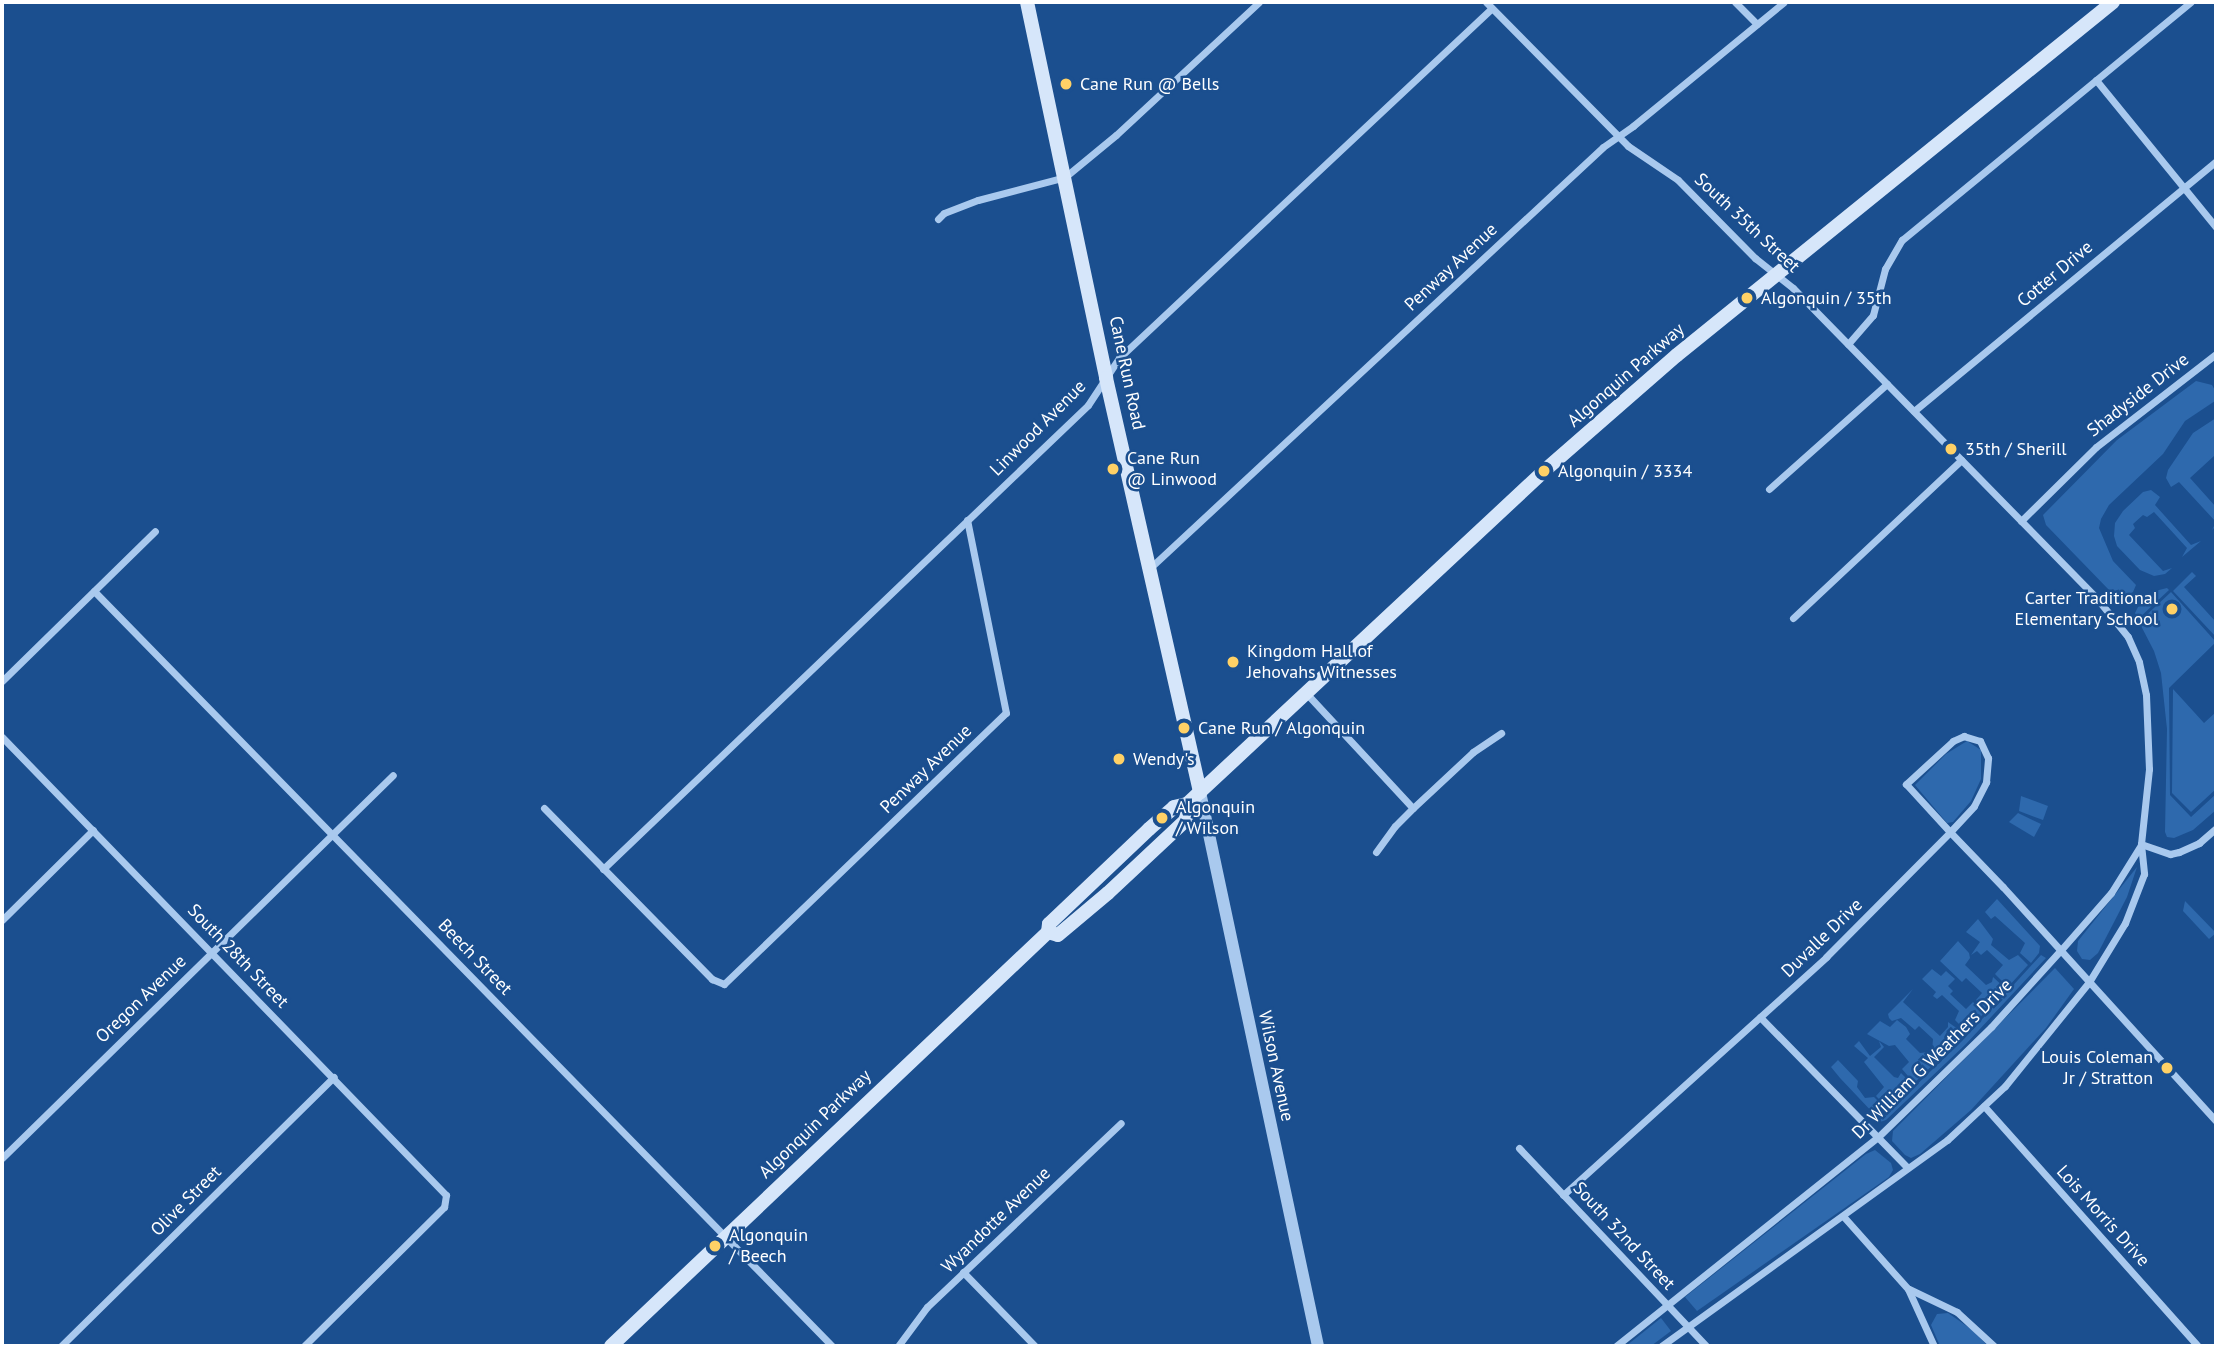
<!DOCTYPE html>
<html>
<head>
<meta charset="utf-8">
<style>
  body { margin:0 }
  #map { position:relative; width:2218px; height:1348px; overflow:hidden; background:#1b4f8f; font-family:"PT Sans",sans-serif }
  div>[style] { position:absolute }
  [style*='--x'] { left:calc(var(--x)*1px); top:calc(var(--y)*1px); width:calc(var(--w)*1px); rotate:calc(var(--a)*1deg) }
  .green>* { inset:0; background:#2e69ad }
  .minor>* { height:7px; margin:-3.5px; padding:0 3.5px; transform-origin:3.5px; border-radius:3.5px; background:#a9c9ee }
  .tertiary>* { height:12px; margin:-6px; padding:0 6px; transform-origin:6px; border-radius:6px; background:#a9c9ee }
  .secondary>* { height:14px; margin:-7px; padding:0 7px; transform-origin:7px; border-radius:7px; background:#d6e6fa }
  .dots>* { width:19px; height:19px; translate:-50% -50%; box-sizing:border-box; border:4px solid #1b4f8f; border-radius:50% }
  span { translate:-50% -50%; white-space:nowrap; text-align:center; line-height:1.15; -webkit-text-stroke:5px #1b4f8f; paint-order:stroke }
  .poi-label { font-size:18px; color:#fff }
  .left { translate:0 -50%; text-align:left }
  .right { translate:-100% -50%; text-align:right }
  .street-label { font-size:18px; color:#fff }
  .frame { position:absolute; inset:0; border:4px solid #fff; pointer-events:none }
</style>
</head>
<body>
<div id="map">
  <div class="green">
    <i style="clip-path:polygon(2196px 381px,2212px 385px,2216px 392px,2215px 401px,2185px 421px,2163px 454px,2109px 505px,2101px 519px,2099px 528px,2113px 561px,2136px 585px,2133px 592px,2122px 598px,2113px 589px,2110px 591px,2046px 525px,2043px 515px,2117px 440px)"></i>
    <i style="clip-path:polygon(2216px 418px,2216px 458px,2214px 456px,2190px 478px,2216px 507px,2216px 526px,2212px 530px,2216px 522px,2179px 482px,2171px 487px,2166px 478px,2168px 470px,2193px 433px)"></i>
    <i style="clip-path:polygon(2151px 490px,2160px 497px,2155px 505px,2191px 545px,2201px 541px,2182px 557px,2187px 548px,2154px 512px,2147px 517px,2143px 515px,2133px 524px,2135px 528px,2129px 535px,2163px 571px,2172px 568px,2165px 574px,2154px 576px,2140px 570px,2117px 546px,2114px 536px,2115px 523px,2123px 511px,2143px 492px)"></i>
    <i style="clip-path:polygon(2192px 572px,2196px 576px,2184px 587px,2216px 622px,2216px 637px,2173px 591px)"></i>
    <i style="clip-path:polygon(2167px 588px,2169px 590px,2138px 619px,2135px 613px,2138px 607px,2155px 591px)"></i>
    <i style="clip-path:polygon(2171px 592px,2216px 642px,2169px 688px,2170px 795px,2191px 817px,2216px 794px,2216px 810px,2193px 830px,2174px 838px,2167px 837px,2165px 832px,2167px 729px,2161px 673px,2154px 651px,2139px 622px)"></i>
    <i style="clip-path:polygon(2173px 689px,2204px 723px,2216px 712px,2216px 789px,2191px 812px,2172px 793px)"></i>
    <i style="clip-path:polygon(1967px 741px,1981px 750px,1981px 779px,1971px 801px,1953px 822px,1947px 823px,1915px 785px,1946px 754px)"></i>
    <i style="clip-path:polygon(2021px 796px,2048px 806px,2043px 820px,2019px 811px)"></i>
    <i style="clip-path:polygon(2018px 813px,2041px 824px,2034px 837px,2009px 822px)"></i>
    <i style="clip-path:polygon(2137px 867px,2127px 897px,2098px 953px,2090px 960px,2082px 959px,2077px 951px,2078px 941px)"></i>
    <i style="clip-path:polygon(1997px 899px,2040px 946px,2039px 953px,2031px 963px,2020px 953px,2025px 943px,1995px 916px,1991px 919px,1985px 912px)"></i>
    <i style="clip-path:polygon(2185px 901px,2216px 933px,2209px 939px,2183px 911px)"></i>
    <i style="clip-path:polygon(1978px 919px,1993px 939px,1991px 945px,2009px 960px,2018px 955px,2028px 965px,2008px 987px,1995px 974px,2003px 965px,1987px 950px,1981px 955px,1977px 951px,1971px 955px,1980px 942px,1966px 932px)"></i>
    <i style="clip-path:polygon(1958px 941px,1969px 953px,1970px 958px,1965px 965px,1986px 985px,1992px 982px,1993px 977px,2006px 989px,1987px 1011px,1976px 1000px,1982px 993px,1966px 978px,1962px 982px,1940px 961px)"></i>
    <i style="clip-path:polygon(2041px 955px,2046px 958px,1966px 1044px,1886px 1120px,1877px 1123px,1962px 1041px)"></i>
    <i style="clip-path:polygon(2055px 968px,2074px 989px,2046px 1028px,1971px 1110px,1920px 1154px,1911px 1158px,1905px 1155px,1892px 1141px,1893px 1131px)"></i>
    <i style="clip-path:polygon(1932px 969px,1941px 976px,1946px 971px,1955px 979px,1948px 986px,1953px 991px,1950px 994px,1966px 1009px,1973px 1002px,1984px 1013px,1967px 1032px,1955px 1020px,1959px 1011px,1942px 995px,1937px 999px,1933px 996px,1936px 992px,1922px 979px)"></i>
    <i style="clip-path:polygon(1913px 989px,1903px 1002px,1940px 1036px,1948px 1027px,1948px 1022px,1965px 1034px,1940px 1059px,1932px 1051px,1933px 1039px,1919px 1026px,1915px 1030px,1901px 1018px,1892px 1021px,1889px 1018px,1888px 1014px)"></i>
    <i style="clip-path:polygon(1897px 1020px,1906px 1027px,1910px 1034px,1906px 1039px,1920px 1053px,1928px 1052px,1938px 1060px,1914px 1083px,1902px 1069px,1909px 1062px,1895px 1045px,1889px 1046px,1867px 1034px,1880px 1021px,1890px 1027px)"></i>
    <i style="clip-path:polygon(1859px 1041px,1870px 1056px,1881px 1047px,1879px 1041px,1884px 1047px,1874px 1057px,1894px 1077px,1898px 1078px,1901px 1073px,1913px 1085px,1888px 1108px,1876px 1096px,1884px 1087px,1864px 1062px,1868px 1058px,1854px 1046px)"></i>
    <i style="clip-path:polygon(1838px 1060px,1858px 1081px,1857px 1087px,1865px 1098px,1874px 1097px,1886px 1109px,1882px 1113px,1875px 1115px,1840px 1078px,1831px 1067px)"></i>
    <i style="clip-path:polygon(1875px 1150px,1891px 1163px,1893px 1170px,1889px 1177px,1697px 1311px,1685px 1297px,1866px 1154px)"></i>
    <i style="clip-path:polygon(1948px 1313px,1971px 1329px,1988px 1346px,1940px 1346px,1931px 1325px,1937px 1314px)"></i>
    <i style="clip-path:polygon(1661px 1318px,1671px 1331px,1651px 1346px,1626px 1346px)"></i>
  </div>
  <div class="minor">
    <i style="--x:1486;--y:2;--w:202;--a:45.4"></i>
    <i style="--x:1628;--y:146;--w:60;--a:34.2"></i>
    <i style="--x:1678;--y:180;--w:110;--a:45.4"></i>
    <i style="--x:1755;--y:258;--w:48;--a:38.3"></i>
    <i style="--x:1793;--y:288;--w:438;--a:45.6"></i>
    <i style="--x:2099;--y:601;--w:46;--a:51.1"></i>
    <i style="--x:2128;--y:637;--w:27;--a:66"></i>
    <i style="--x:2139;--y:662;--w:34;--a:78"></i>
    <i style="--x:2146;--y:695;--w:74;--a:87.7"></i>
    <i style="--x:2149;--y:769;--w:75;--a:96.1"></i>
    <i style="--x:2141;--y:844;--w:30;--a:84"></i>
    <i style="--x:2144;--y:874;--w:53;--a:111.2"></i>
    <i style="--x:2125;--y:923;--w:69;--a:121.4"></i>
    <i style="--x:2089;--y:982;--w:134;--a:128.9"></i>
    <i style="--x:2005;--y:1086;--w:79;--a:137"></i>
    <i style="--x:1947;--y:1140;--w:352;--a:144.2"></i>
    <i style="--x:1735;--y:2;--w:31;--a:45"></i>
    <i style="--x:2096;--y:80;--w:190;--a:50.8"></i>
    <i style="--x:938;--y:219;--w:8;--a:-45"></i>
    <i style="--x:944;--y:213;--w:36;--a:-21"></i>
    <i style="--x:978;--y:200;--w:90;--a:-14.8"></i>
    <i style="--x:1065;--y:177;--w:66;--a:-39.5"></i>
    <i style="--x:1116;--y:135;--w:195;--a:-42.9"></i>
    <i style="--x:1848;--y:344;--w:38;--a:-49"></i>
    <i style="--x:1873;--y:315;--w:48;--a:-75.4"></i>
    <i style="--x:1885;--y:269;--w:34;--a:-60"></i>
    <i style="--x:1902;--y:240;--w:374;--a:-39.5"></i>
    <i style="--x:1914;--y:411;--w:392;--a:-39.6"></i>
    <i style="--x:1769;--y:489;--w:158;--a:-41.7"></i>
    <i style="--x:2021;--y:521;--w:105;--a:-44.6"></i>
    <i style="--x:2096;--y:447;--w:152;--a:-37.8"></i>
    <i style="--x:1150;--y:568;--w:618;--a:-42.9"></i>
    <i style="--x:1603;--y:147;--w:37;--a:-35"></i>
    <i style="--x:1633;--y:126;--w:195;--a:-39.4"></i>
    <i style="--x:94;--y:591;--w:1056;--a:45.65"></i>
    <i style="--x:1793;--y:618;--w:231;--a:-43.2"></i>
    <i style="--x:2;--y:681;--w:214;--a:-44.4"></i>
    <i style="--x:1306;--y:693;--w:157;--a:47.1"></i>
    <i style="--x:2;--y:737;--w:638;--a:45.89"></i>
    <i style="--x:446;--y:1195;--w:12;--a:99"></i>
    <i style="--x:444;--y:1207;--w:197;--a:135.2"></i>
    <i style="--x:544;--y:808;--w:240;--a:45.5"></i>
    <i style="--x:712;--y:979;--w:13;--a:23"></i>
    <i style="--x:724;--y:984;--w:391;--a:-43.9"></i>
    <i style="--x:1006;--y:713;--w:197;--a:-101.4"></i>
    <i style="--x:2141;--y:844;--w:31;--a:19"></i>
    <i style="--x:2170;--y:854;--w:9;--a:-13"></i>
    <i style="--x:2179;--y:852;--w:22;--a:-24"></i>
    <i style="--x:2199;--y:843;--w:23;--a:-41"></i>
    <i style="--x:1376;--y:852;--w:32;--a:-54"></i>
    <i style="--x:1395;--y:826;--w:25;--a:-45"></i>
    <i style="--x:1413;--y:808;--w:82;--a:-43"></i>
    <i style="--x:1473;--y:752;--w:34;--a:-34"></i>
    <i style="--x:603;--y:869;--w:671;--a:-43.73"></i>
    <i style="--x:1088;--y:405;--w:56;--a:-56.6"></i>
    <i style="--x:1119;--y:358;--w:511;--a:-43.18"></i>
    <i style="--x:2;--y:920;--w:128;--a:-44.7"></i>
    <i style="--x:1760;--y:1017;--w:211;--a:45.6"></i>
    <i style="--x:1984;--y:1106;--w:322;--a:48.3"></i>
    <i style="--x:1519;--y:1148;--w:272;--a:46.6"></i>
    <i style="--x:2;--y:1158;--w:547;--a:-44.41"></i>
    <i style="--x:1563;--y:1195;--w:355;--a:-42.1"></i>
    <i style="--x:1826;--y:957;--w:176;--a:-45.2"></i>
    <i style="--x:1950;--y:832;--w:35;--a:-47"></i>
    <i style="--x:1974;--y:806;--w:27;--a:-63"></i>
    <i style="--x:1986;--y:782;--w:24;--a:-85"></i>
    <i style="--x:1988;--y:758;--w:19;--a:-115"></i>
    <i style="--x:1980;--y:741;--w:17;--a:-163"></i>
    <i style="--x:1964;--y:736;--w:12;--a:156"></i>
    <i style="--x:1953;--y:741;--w:64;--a:137.5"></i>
    <i style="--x:1906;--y:784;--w:65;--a:47.5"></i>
    <i style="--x:1950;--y:832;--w:76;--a:46.1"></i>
    <i style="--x:2003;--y:887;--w:316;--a:47.7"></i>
    <i style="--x:1843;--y:1216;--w:98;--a:48.3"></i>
    <i style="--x:1908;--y:1289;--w:63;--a:65.5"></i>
    <i style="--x:963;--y:1272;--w:103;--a:45.8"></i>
    <i style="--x:1909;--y:1289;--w:53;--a:25.6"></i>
    <i style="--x:1957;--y:1312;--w:50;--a:42.6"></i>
    <i style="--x:61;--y:1346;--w:383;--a:-44.6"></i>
    <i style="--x:898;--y:1346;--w:49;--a:-53.4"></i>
    <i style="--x:927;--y:1307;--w:267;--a:-43.5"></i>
    <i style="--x:1616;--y:1346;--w:335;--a:-38.6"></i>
    <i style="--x:1878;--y:1137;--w:158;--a:-44.2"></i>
    <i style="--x:1991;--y:1027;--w:103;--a:-47.8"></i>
    <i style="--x:2060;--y:951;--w:77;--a:-48.7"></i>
    <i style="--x:2111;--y:893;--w:57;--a:-58"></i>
  </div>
  <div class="tertiary">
    <i style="--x:1200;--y:792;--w:566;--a:77.98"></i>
  </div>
  <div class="secondary">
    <i style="--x:1027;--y:2;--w:384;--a:78.1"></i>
    <i style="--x:1106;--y:378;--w:425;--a:77.2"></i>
    <i style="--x:1048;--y:932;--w:10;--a:17"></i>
    <i style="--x:1058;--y:935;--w:65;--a:-40"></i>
    <i style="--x:1108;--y:893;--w:107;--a:-43.1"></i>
    <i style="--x:1186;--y:820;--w:16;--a:-86"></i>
    <i style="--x:611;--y:1346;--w:602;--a:-43.45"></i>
    <i style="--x:1048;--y:932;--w:8;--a:-83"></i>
    <i style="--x:1049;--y:924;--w:138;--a:-43.5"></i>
    <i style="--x:1149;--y:829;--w:33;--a:-41"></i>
    <i style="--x:1174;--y:807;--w:13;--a:-13"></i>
    <i style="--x:1187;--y:804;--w:488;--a:-43"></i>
    <i style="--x:1544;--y:471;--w:176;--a:-41.1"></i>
    <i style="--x:1677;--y:355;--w:561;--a:-38.99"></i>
  </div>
  <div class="dots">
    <i style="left:1066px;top:84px;background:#ffd166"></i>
    <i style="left:1747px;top:298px;background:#ffd166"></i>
    <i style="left:1951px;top:449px;background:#ffd166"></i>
    <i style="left:1113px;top:469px;background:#ffd166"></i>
    <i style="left:1544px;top:471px;background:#ffd166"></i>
    <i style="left:2172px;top:609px;background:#ffd166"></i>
    <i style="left:1233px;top:662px;background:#ffd166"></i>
    <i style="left:1184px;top:728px;background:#ffd166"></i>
    <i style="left:1119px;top:759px;background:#ffd166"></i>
    <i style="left:1162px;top:818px;background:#ffd166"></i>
    <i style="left:2167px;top:1068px;background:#ffd166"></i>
    <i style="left:715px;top:1246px;background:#ffd166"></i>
  </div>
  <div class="poi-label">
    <span class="left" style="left:1080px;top:84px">Cane Run @ Bells</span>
    <span class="left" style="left:1761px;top:298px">Algonquin / 35th</span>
    <span class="left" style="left:1965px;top:449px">35th / Sherill</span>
    <span class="left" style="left:1127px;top:469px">Cane Run<br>@ Linwood</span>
    <span class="left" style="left:1558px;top:471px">Algonquin / 3334</span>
    <span class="right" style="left:2158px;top:609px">Carter Traditional<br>Elementary School</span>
    <span class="left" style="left:1247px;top:662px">Kingdom Hall of<br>Jehovahs Witnesses</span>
    <span class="left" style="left:1198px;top:728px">Cane Run / Algonquin</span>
    <span class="left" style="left:1133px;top:759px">Wendy's</span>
    <span class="left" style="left:1176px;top:818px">Algonquin<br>/ Wilson</span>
    <span class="right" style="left:2153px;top:1068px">Louis Coleman<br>Jr / Stratton</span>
    <span class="left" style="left:729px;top:1246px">Algonquin<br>/ Beech</span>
  </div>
  <div class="street-label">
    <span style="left:1747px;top:223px;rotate:43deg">South 35th Street</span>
    <span style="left:1451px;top:267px;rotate:-43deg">Penway Avenue</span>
    <span style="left:2055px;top:274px;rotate:-40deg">Cotter Drive</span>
    <span style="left:1127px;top:373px;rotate:78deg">Cane Run Road</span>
    <span style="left:1626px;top:375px;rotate:-41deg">Algonquin Parkway</span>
    <span style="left:2138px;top:395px;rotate:-38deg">Shadyside Drive</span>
    <span style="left:1038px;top:428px;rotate:-45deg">Linwood Avenue</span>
    <span style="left:926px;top:769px;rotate:-44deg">Penway Avenue</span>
    <span style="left:1822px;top:938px;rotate:-44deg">Duvalle Drive</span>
    <span style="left:238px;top:956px;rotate:46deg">South 28th Street</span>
    <span style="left:475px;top:957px;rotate:46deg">Beech Street</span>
    <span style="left:141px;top:999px;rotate:-44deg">Oregon Avenue</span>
    <span style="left:1932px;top:1059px;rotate:-45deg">Dr William G Weathers Drive</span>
    <span style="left:1276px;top:1066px;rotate:78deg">Wilson Avenue</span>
    <span style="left:815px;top:1124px;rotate:-44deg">Algonquin Parkway</span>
    <span style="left:186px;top:1201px;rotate:-45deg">Olive Street</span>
    <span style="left:2103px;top:1216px;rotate:48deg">Lois Morris Drive</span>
    <span style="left:996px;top:1220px;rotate:-44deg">Wyandotte Avenue</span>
    <span style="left:1624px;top:1236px;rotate:47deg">South 32nd Street</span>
  </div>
  <div class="frame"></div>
</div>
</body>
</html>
